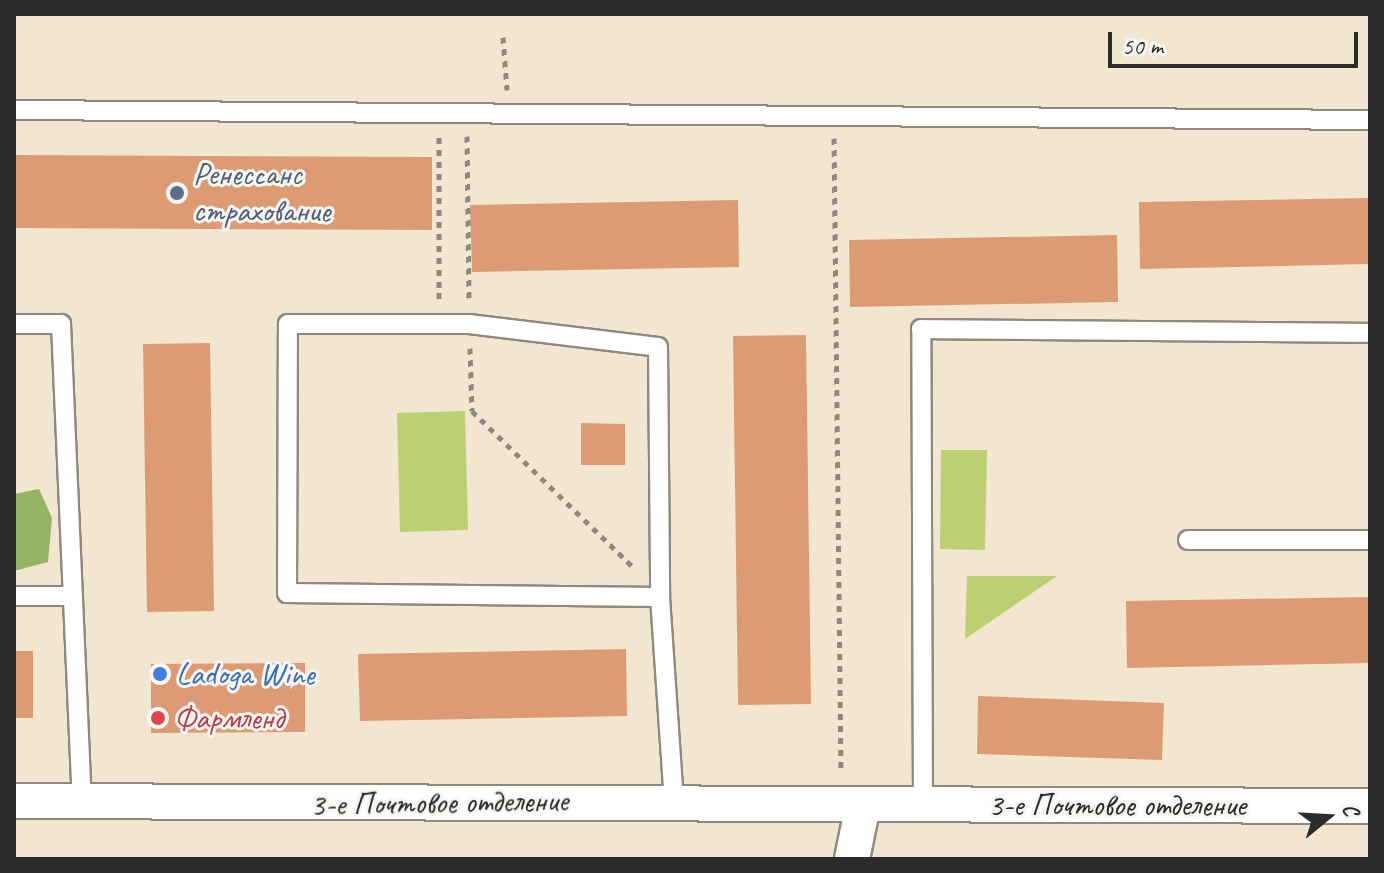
<!DOCTYPE html>
<html>
<head>
<meta charset="utf-8">
<style>
  body { margin:0 }
  #map { position:relative; width:1384px; height:873px; overflow:hidden; background:#f2e6d0; font-family:Caveat,sans-serif }
  div>[style] { position:absolute }
  [style*='--x'] { left:calc(var(--x)*1px); top:calc(var(--y)*1px); width:calc(var(--w)*1px); rotate:calc(var(--a)*1deg) }
  .green>* { inset:0; background:#bcd073 }
  .forest>* { inset:0; background:#95b265 }
  .building>* { inset:0; background:#dd9b74 }
  .path>* { height:5px; margin-top:-2.5px; transform-origin:0; background:repeating-linear-gradient(90deg,#8e887e 0 6px,transparent 0 12px) }
  .roads { filter:drop-shadow(2px 0 #8e887e) drop-shadow(-2px 0 #8e887e) drop-shadow(0 2px #8e887e) drop-shadow(0 -2px #8e887e) }
  .lane>* { height:18px; margin:-9px; padding:0 9px; transform-origin:9px; border-radius:9px; background:#fff }
  .street>* { height:34px; margin:-17px; padding:0 17px; transform-origin:17px; border-radius:17px; background:#fff }
  .dots>* { width:22px; height:22px; translate:-50% -50%; box-sizing:border-box; border:4px solid #f6f6f2; border-radius:50% }
  span { translate:-50% -50%; white-space:nowrap; text-align:center; line-height:1.15; -webkit-text-stroke:6px #f6f6f2; paint-order:stroke }
  .service-label { font-size:32px; color:#4e5e75 }
  .left { translate:0 -50%; text-align:left }
  .shop-label { font-size:32px; color:#366cbe }
  .health-label { font-size:32px; color:#be3a42 }
  .street-label { font-size:32px; color:#2b2b2b }
  .frame { position:absolute; inset:0; border:16px solid #2b2b2b; pointer-events:none }
  .north { position:absolute; left:1288px; top:777px; width:80px; height:80px; -webkit-text-stroke:6px #f6f6f2; paint-order:stroke; rotate:72deg; font-size:22px; font-weight:700; line-height:32px; text-align:center; color:#2b2b2b }
  .north::after { content:''; display:block; margin:auto; width:28px; height:36px; background:#2b2b2b; clip-path:polygon(50% 0,100% 100%,50% 72%,0 100%) }
  .scale { position:absolute; left:1108px; top:32px; width:250px; height:36px; box-sizing:border-box; border:4px solid #2b2b2b; border-top:0; padding-left:10px; font-size:24px; line-height:28px; white-space:nowrap; color:#2b2b2b; -webkit-text-stroke:6px #f6f6f2; paint-order:stroke }
</style>
</head>
<body>
<div id="map">
  <div class="green">
    <i style="clip-path:polygon(465px 411px,468px 530px,400px 532px,397px 413px)"></i>
    <i style="clip-path:polygon(941px 450px,987px 450px,985px 550px,940px 549px)"></i>
    <i style="clip-path:polygon(967px 576px,1057px 576px,965px 639px)"></i>
  </div>
  <div class="forest">
    <i style="clip-path:polygon(39px 489px,52px 518px,48px 562px,14px 571px,14px 494px)"></i>
  </div>
  <div class="building">
    <i style="clip-path:polygon(14px 155px,432px 157px,432px 230px,14px 228px)"></i>
    <i style="clip-path:polygon(1370px 198px,1370px 264px,1140px 269px,1139px 202px)"></i>
    <i style="clip-path:polygon(738px 200px,739px 267px,472px 272px,470px 205px)"></i>
    <i style="clip-path:polygon(1117px 235px,1118px 302px,850px 307px,849px 240px)"></i>
    <i style="clip-path:polygon(806px 335px,811px 704px,738px 705px,733px 336px)"></i>
    <i style="clip-path:polygon(210px 343px,214px 611px,147px 612px,143px 344px)"></i>
    <i style="clip-path:polygon(581px 423px,625px 424px,625px 465px,581px 465px)"></i>
    <i style="clip-path:polygon(1370px 597px,1370px 663px,1127px 668px,1126px 601px)"></i>
    <i style="clip-path:polygon(626px 649px,627px 716px,360px 721px,358px 654px)"></i>
    <i style="clip-path:polygon(14px 651px,33px 651px,33px 718px,14px 718px)"></i>
    <i style="clip-path:polygon(305px 663px,305px 732px,151px 733px,151px 664px)"></i>
    <i style="clip-path:polygon(978px 696px,1164px 703px,1162px 760px,977px 754px)"></i>
  </div>
  <div class="path">
    <i style="--x:503;--y:37;--w:53;--a:85.7"></i>
    <i style="--x:467;--y:136;--w:162;--a:89.3"></i>
    <i style="--x:834;--y:138;--w:634;--a:89.37"></i>
    <i style="--x:439;--y:299;--w:162;--a:-90"></i>
    <i style="--x:470;--y:348;--w:63;--a:88.2"></i>
    <i style="--x:472;--y:411;--w:227;--a:44.1"></i>
  </div>
  <div class="roads">
    <div class="lane">
      <i style="--x:14;--y:110;--w:1356;--a:0.42"></i>
      <i style="--x:14;--y:324;--w:47;--a:0"></i>
      <i style="--x:61;--y:324;--w:476;--a:87.5"></i>
      <i style="--x:1188;--y:540;--w:182;--a:0"></i>
      <i style="--x:14;--y:596;--w:55;--a:0"></i>
      <i style="--x:660;--y:597;--w:373;--a:-179.4"></i>
      <i style="--x:287;--y:593;--w:269;--a:-89.8"></i>
      <i style="--x:288;--y:324;--w:181;--a:0"></i>
      <i style="--x:469;--y:324;--w:190;--a:6.9"></i>
      <i style="--x:658;--y:347;--w:250;--a:89.5"></i>
      <i style="--x:660;--y:597;--w:203;--a:86.1"></i>
      <i style="--x:923;--y:804;--w:475;--a:-90.2"></i>
      <i style="--x:921;--y:329;--w:449;--a:0.5"></i>
    </div>
    <div class="street">
      <i style="--x:14;--y:801;--w:1356;--a:0.21"></i>
      <i style="--x:852;--y:859;--w:55;--a:-78.5"></i>
    </div>
  </div>
  <div class="dots">
    <i style="left:177px;top:193px;background:#5c6f8a"></i>
    <i style="left:160px;top:674px;background:#3f7fe0"></i>
    <i style="left:158px;top:718px;background:#e0444e"></i>
  </div>
  <div class="service-label">
    <span class="left" style="left:193px;top:193px">Ренессанс<br>страхование</span>
  </div>
  <div class="shop-label">
    <span class="left" style="left:176px;top:674px">Ladoga Wine</span>
  </div>
  <div class="health-label">
    <span class="left" style="left:174px;top:718px">Фармленд</span>
  </div>
  <div class="street-label">
    <span style="left:439px;top:803px;rotate:-1deg">3-е Почтовое отделение</span>
    <span style="left:1117px;top:805px">3-е Почтовое отделение</span>
  </div>
  <div class="frame"></div>
  <div class="north">С</div>
  <div class="scale">50 m</div>
</div>
</body>
</html>
